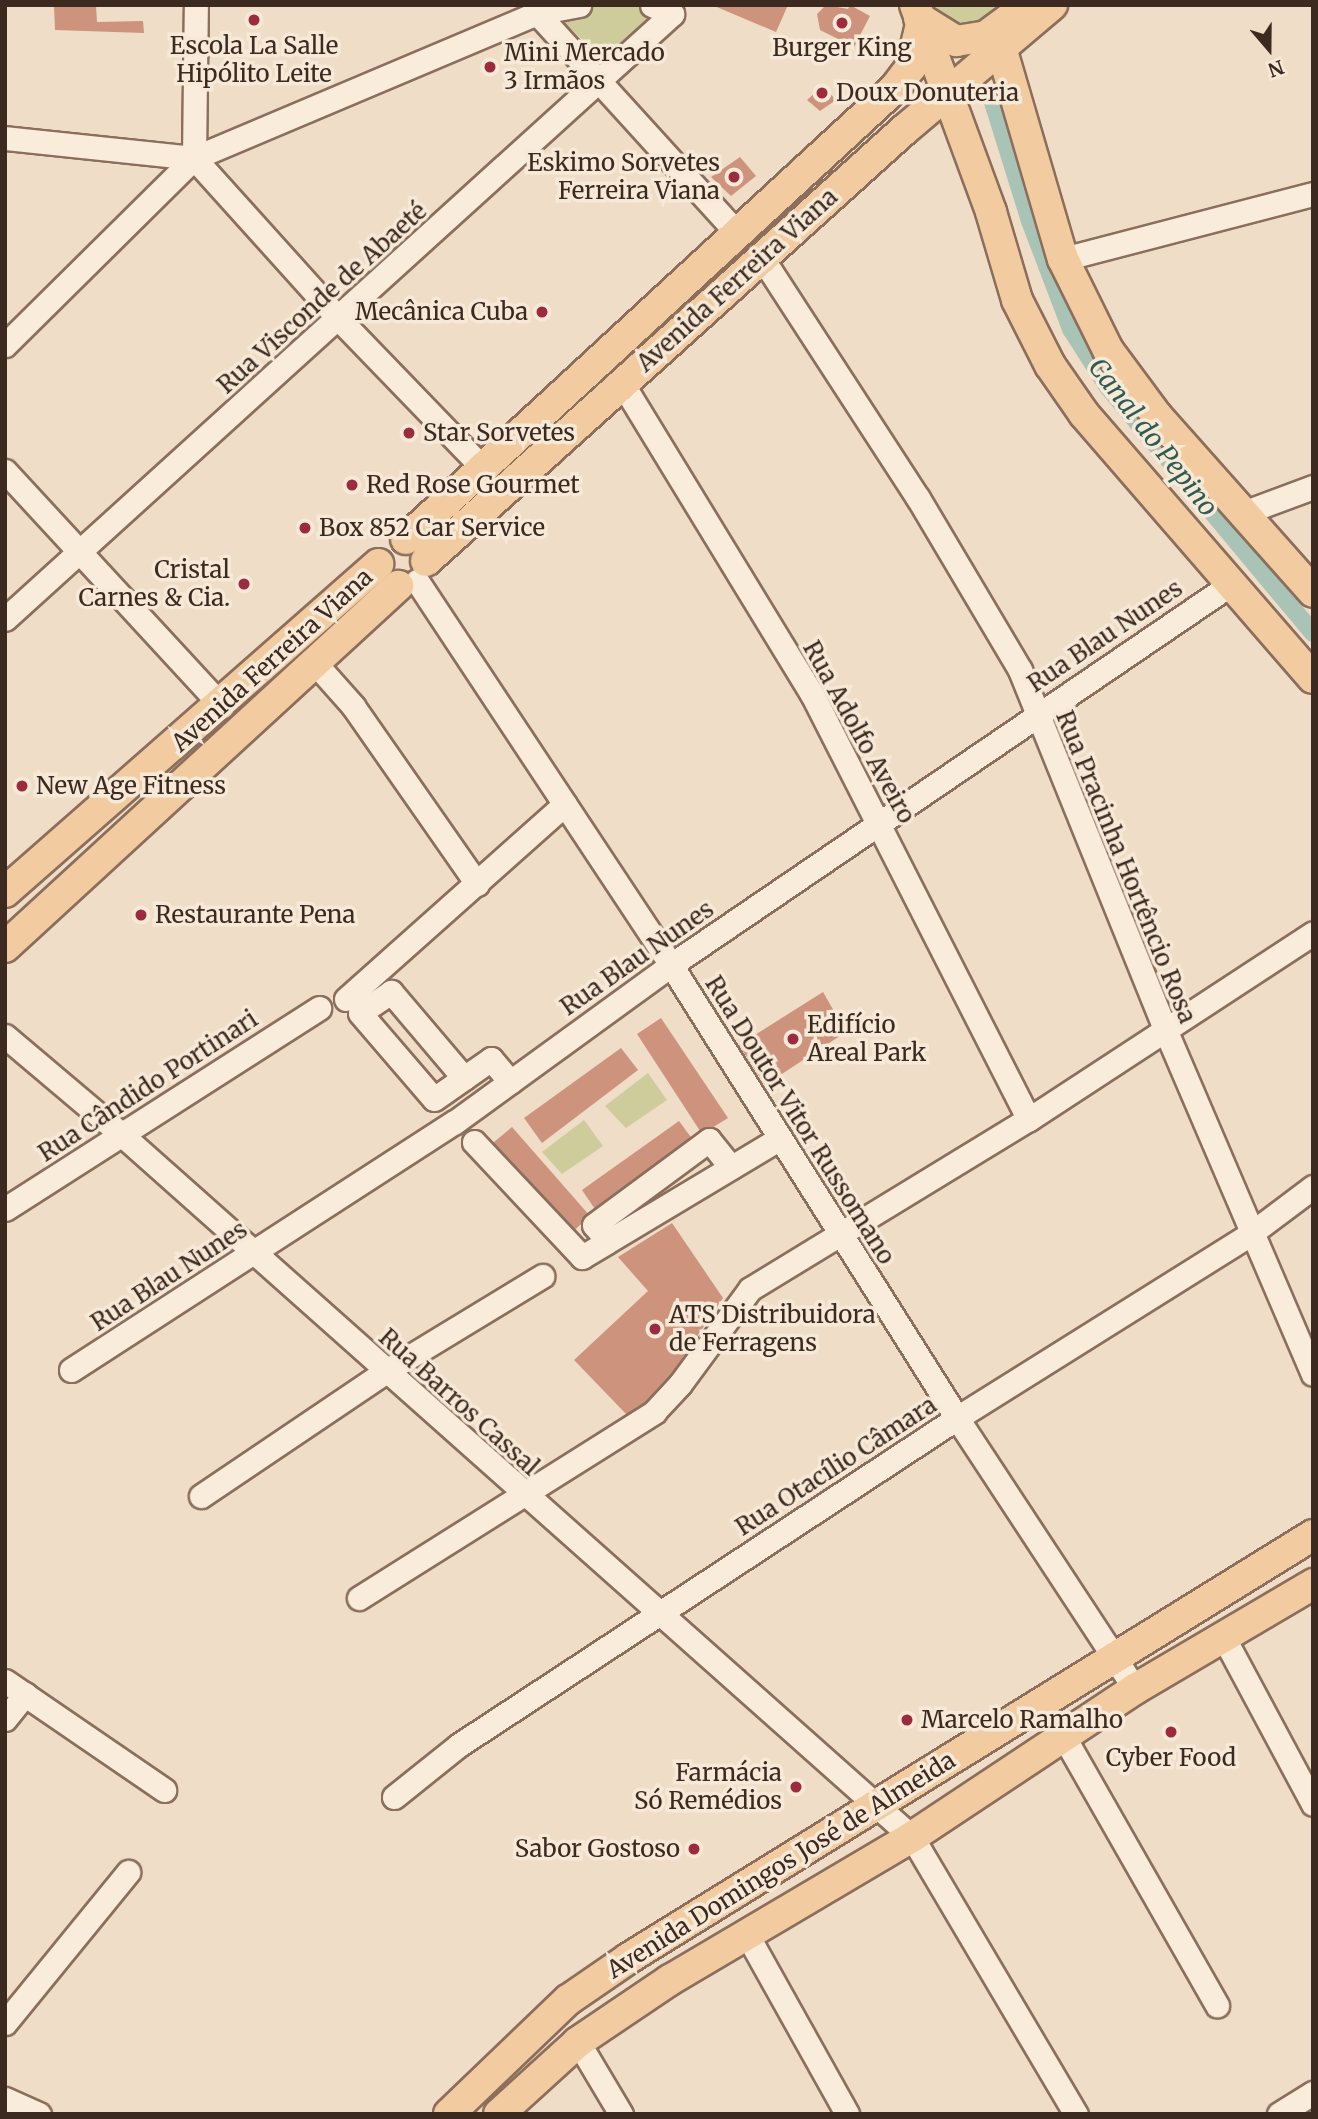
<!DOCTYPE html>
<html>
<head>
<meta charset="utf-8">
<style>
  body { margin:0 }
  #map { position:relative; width:1318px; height:2119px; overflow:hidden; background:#efddc7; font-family:Merriweather,serif }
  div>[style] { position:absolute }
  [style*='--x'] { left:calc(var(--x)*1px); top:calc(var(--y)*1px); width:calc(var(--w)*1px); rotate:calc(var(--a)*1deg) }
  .green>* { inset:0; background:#cecc9b }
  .canal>* { height:18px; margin:-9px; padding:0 9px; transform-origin:9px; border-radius:9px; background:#a9c3b7 }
  .building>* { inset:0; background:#cd937d }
  .roads { filter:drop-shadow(2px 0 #8b6e5c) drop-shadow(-2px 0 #8b6e5c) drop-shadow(0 2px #8b6e5c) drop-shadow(0 -2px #8b6e5c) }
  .minor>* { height:23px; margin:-11.5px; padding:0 11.5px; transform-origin:11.5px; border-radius:11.5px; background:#f9ecdb }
  .major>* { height:30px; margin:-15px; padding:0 15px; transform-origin:15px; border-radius:15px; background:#f2cca0 }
  .dots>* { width:19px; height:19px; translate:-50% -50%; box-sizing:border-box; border:4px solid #f6e9d7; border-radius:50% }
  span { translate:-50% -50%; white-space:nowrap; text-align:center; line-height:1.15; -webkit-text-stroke:7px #f6e9d7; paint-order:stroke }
  .poi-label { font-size:24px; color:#3c2920 }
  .left { translate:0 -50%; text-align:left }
  .right { translate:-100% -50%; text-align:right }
  .street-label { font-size:24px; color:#3c2920 }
  .water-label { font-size:26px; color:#2f5b52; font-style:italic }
  .frame { position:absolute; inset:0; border:7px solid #3c2920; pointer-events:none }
  .north { position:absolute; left:1234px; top:14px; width:70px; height:70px; -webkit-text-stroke:5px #f6e9d7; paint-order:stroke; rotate:160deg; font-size:19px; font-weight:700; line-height:28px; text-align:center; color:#3c2920 }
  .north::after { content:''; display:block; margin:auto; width:24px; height:32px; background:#3c2920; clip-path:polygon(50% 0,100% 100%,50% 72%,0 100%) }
</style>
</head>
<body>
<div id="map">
  <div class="green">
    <i style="clip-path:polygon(599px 5px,641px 5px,657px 17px,606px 63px,558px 16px)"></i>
    <i style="clip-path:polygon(932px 5px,1018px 5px,982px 33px,939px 26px)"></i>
    <i style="clip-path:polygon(648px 1073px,667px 1100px,626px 1128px,605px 1106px)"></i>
    <i style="clip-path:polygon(584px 1120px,603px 1146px,562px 1174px,542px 1152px)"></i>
  </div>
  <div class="canal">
    <i style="--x:992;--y:99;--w:128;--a:72.7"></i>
    <i style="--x:1030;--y:221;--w:116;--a:69.2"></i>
    <i style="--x:1071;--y:329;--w:69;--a:57.5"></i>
    <i style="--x:1108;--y:387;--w:320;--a:50.2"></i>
  </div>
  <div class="building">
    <i style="clip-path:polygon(54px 5px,96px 5px,97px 22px,143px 21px,144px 33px,55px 30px)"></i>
    <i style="clip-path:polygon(712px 5px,788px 5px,776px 32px)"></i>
    <i style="clip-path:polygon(826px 5px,848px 9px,850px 5px,870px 16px,854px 47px,820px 30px,817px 14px)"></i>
    <i style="clip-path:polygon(823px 86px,836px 100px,820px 111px,807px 100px)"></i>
    <i style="clip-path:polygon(740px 157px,756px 176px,731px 196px,711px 177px)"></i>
    <i style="clip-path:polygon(823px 992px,846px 1032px,765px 1085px,739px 1045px)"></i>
    <i style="clip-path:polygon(661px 1018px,728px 1118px,702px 1134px,637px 1034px)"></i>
    <i style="clip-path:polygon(621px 1048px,638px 1070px,542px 1143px,524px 1118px)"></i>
    <i style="clip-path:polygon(679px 1121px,696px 1144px,599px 1215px,582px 1190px)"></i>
    <i style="clip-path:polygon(512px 1127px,590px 1216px,569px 1235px,488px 1147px)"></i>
    <i style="clip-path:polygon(672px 1223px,723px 1298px,654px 1400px,628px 1416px,574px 1360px,648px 1291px,618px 1257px)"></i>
  </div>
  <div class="roads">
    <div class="minor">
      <i style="--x:537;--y:13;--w:300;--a:47.7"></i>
      <i style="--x:5;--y:138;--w:190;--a:6"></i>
      <i style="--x:194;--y:158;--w:217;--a:48"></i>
      <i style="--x:339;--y:319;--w:209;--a:46"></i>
      <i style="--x:194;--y:158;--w:153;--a:-89.3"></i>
      <i style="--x:762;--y:258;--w:286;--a:57"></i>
      <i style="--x:918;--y:498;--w:200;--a:59.3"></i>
      <i style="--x:1020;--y:670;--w:387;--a:68"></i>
      <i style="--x:1165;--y:1029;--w:375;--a:66.8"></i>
      <i style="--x:1063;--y:259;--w:258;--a:-14.6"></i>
      <i style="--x:5;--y:345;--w:266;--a:-44.7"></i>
      <i style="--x:194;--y:158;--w:372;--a:-22.9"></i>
      <i style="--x:537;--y:13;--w:43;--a:-10.8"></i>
      <i style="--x:622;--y:383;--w:364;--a:58.6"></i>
      <i style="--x:812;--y:694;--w:477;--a:63"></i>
      <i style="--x:5;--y:471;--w:320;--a:47.3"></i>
      <i style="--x:1243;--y:513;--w:75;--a:-20.4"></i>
      <i style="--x:417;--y:581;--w:460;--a:56.5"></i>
      <i style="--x:671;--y:965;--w:536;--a:57.73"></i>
      <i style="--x:957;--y:1418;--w:324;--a:56.7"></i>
      <i style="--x:5;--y:619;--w:901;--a:-42.21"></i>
      <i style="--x:672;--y:14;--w:22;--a:-156"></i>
      <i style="--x:314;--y:662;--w:59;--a:48.4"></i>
      <i style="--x:353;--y:706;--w:217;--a:55.1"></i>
      <i style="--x:346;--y:999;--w:293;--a:-41.7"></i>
      <i style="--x:5;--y:1036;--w:152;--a:40.2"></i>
      <i style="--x:121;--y:1134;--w:1058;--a:41.63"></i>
      <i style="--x:912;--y:1837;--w:322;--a:59.4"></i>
      <i style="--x:464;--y:1078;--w:113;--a:-130.3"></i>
      <i style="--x:391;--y:992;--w:37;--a:146"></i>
      <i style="--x:360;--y:1013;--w:113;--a:49.3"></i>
      <i style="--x:434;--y:1099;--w:37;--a:-35"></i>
      <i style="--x:464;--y:1078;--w:33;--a:-35"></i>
      <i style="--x:491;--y:1059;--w:30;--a:50"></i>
      <i style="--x:474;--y:1142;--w:158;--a:46.8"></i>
      <i style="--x:582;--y:1257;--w:231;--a:-31"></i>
      <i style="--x:5;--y:1209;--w:373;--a:-32.6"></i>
      <i style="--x:608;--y:1241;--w:21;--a:-131"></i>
      <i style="--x:594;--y:1225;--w:143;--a:-36.5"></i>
      <i style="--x:709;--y:1140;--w:35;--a:51"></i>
      <i style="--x:71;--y:1370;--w:457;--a:-32.9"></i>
      <i style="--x:455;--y:1122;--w:267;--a:-36"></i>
      <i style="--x:671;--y:965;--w:677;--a:-34.23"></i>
      <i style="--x:201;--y:1496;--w:223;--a:-34"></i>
      <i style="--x:386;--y:1371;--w:183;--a:-31.3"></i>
      <i style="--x:359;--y:1598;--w:349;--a:-32.2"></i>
      <i style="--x:654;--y:1412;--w:38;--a:-47"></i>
      <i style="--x:680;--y:1384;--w:118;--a:-53.6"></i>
      <i style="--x:750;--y:1289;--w:327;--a:-31.4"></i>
      <i style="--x:1029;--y:1119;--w:339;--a:-33.2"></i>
      <i style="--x:1224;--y:1638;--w:188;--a:61.8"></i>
      <i style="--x:5;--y:1681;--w:193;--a:34.4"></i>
      <i style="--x:5;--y:1719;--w:32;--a:-51"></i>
      <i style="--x:1064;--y:1737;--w:309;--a:60.3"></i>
      <i style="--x:394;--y:1797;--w:83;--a:-38.7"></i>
      <i style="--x:459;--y:1745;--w:596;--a:-33.29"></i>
      <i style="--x:957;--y:1418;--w:350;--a:-32.1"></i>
      <i style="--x:1253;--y:1232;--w:75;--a:-36.9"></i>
      <i style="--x:746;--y:1933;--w:207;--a:60.8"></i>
      <i style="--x:5;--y:2023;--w:195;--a:-50.8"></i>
      <i style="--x:578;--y:2042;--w:84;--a:59.2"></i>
      <i style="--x:5;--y:2099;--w:37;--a:24"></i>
      <i style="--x:1279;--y:2114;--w:40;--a:-32"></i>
    </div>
    <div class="major">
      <i style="--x:915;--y:5;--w:221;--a:69.8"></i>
      <i style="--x:991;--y:212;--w:92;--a:73.5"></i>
      <i style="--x:1017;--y:300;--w:73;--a:63.1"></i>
      <i style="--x:1050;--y:365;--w:60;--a:55.2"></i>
      <i style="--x:1084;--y:414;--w:349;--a:49.1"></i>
      <i style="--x:919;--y:18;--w:44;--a:31.9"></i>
      <i style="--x:956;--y:41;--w:30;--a:-9"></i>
      <i style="--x:986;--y:36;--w:47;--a:-36.4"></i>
      <i style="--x:1002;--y:51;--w:217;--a:73.7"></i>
      <i style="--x:1063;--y:259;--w:102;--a:63.7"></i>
      <i style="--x:1108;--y:350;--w:82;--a:53.4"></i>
      <i style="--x:1157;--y:416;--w:235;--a:48.4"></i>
      <i style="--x:406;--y:539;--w:665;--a:-42.69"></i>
      <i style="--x:895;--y:88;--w:26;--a:-53"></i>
      <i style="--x:911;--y:67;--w:44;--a:-76.9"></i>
      <i style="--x:426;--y:561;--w:644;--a:-42.04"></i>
      <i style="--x:904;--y:130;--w:194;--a:-40.2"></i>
      <i style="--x:5;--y:892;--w:497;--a:-41.3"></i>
      <i style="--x:5;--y:947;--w:534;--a:-42.57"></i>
      <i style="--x:449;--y:2114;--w:165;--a:-43.8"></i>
      <i style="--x:568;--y:2000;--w:74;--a:-34.5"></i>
      <i style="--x:629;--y:1958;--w:804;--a:-31.73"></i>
      <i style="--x:499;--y:2114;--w:107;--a:-42.3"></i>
      <i style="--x:578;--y:2042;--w:111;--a:-34"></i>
      <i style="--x:670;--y:1980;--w:281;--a:-30.6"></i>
      <i style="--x:912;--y:1837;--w:268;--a:-33.6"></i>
      <i style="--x:1135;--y:1689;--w:207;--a:-30.5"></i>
    </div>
  </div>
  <div class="dots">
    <i style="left:254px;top:20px;background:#9b2b3d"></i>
    <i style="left:842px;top:23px;background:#9b2b3d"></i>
    <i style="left:490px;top:67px;background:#9b2b3d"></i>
    <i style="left:822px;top:93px;background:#9b2b3d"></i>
    <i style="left:734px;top:177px;background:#9b2b3d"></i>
    <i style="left:542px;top:312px;background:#9b2b3d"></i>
    <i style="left:409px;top:433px;background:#9b2b3d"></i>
    <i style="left:352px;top:485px;background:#9b2b3d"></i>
    <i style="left:305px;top:528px;background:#9b2b3d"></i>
    <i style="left:244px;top:584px;background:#9b2b3d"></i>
    <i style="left:22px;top:786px;background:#9b2b3d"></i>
    <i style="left:141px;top:915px;background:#9b2b3d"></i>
    <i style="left:793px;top:1039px;background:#9b2b3d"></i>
    <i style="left:655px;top:1329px;background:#9b2b3d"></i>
    <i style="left:907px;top:1720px;background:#9b2b3d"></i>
    <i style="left:1171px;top:1732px;background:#9b2b3d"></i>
    <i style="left:796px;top:1787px;background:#9b2b3d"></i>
    <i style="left:694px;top:1849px;background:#9b2b3d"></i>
  </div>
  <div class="poi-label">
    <span style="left:254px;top:60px">Escola La Salle<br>Hipólito Leite</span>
    <span style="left:842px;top:48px">Burger King</span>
    <span class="left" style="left:504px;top:67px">Mini Mercado<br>3 Irmãos</span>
    <span class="left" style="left:836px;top:93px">Doux Donuteria</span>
    <span class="right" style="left:720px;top:177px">Eskimo Sorvetes<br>Ferreira Viana</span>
    <span class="right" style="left:528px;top:312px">Mecânica Cuba</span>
    <span class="left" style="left:423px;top:433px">Star Sorvetes</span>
    <span class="left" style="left:366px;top:485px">Red Rose Gourmet</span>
    <span class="left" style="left:319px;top:528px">Box 852 Car Service</span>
    <span class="right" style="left:230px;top:584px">Cristal<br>Carnes &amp; Cia.</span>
    <span class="left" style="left:36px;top:786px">New Age Fitness</span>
    <span class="left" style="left:155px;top:915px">Restaurante Pena</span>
    <span class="left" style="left:807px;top:1039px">Edifício<br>Areal Park</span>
    <span class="left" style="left:669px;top:1329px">ATS Distribuidora<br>de Ferragens</span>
    <span class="left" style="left:921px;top:1720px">Marcelo Ramalho</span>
    <span style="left:1171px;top:1758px">Cyber Food</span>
    <span class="right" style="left:782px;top:1787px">Farmácia<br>Só Remédios</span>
    <span class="right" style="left:680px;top:1849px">Sabor Gostoso</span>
  </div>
  <div class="street-label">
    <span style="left:737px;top:280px;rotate:-42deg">Avenida Ferreira Viana</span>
    <span style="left:322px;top:298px;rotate:-42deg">Rua Visconde de Abaeté</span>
    <span style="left:1105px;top:636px;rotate:-34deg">Rua Blau Nunes</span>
    <span style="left:272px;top:660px;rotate:-42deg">Avenida Ferreira Viana</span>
    <span style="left:859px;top:732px;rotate:61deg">Rua Adolfo Aveiro</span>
    <span style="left:1126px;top:867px;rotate:68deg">Rua Pracinha Hortêncio Rosa</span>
    <span style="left:637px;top:958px;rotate:-35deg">Rua Blau Nunes</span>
    <span style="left:148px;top:1086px;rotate:-33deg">Rua Cândido Portinari</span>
    <span style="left:800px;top:1120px;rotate:58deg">Rua Doutor Vitor Russomano</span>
    <span style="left:169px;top:1276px;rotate:-33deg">Rua Blau Nunes</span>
    <span style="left:459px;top:1402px;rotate:42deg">Rua Barros Cassal</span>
    <span style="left:836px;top:1466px;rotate:-33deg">Rua Otacílio Câmara</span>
    <span style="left:781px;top:1865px;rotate:-32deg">Avenida Domingos José de Almeida</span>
  </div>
  <div class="water-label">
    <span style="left:1153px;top:437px;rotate:52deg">Canal do Pepino</span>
  </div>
  <div class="frame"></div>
  <div class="north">N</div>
</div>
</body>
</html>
